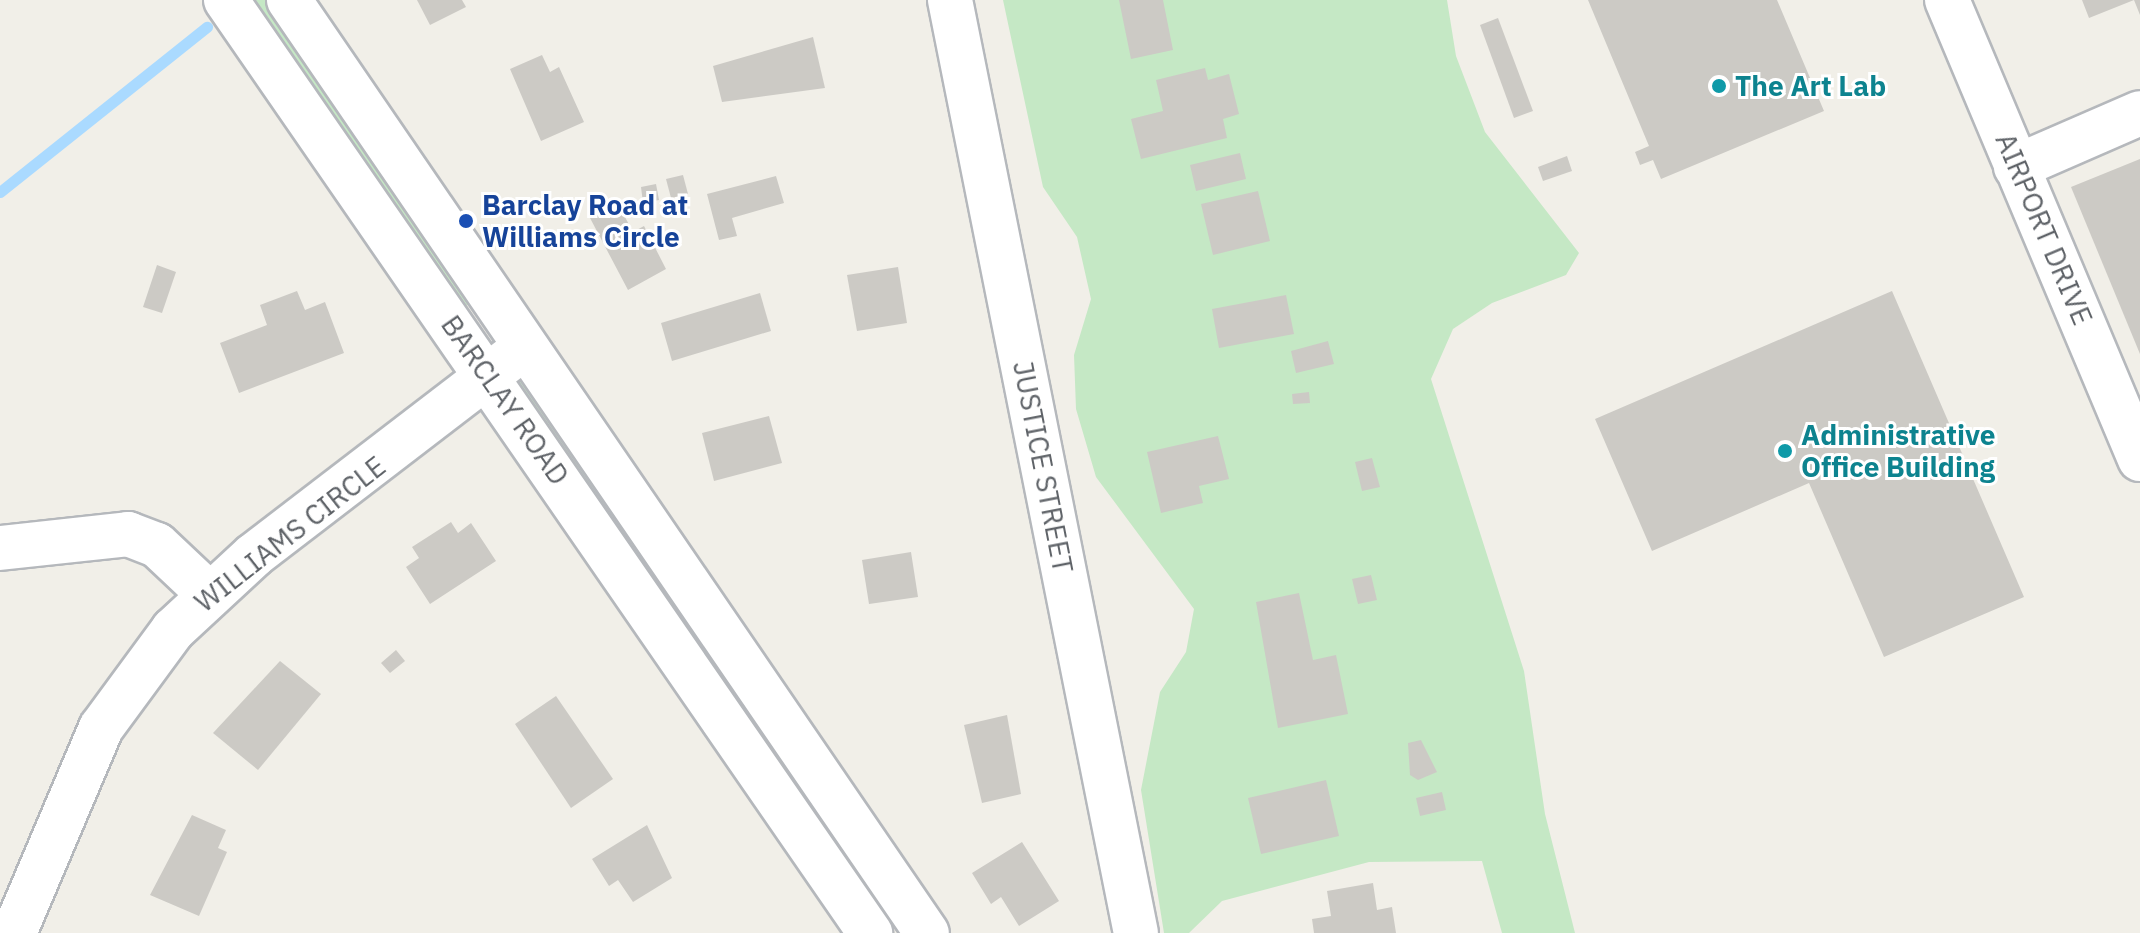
<!DOCTYPE html>
<html>
<head>
<meta charset="utf-8">
<style>
  body { margin:0 }
  #map { position:relative; width:2140px; height:933px; overflow:hidden; background:#f1efe8; font-family:"IBM Plex Sans",sans-serif }
  div>[style] { position:absolute }
  [style*='--x'] { left:calc(var(--x)*1px); top:calc(var(--y)*1px); width:calc(var(--w)*1px); rotate:calc(var(--a)*1deg) }
  .green>* { inset:0; background:#c5e8c5 }
  .stream>* { height:11px; margin:-5.5px; padding:0 5.5px; transform-origin:5.5px; border-radius:5.5px; background:#aadaff }
  .building>* { inset:0; background:#cccac5 }
  .roads { filter:drop-shadow(2px 0 #b5b8bc) drop-shadow(-2px 0 #b5b8bc) drop-shadow(0 2px #b5b8bc) drop-shadow(0 -2px #b5b8bc) }
  .minor>* { height:44px; margin:-22px; padding:0 22px; transform-origin:22px; border-radius:22px; background:#fff }
  .dots>* { width:22px; height:22px; translate:-50% -50%; box-sizing:border-box; border:4px solid #fff; border-radius:50% }
  span { translate:-50% -50%; white-space:nowrap; text-align:center; line-height:1.15; -webkit-text-stroke:6px #fff; paint-order:stroke }
  .culture-label { font-size:28px; color:#0d838f; font-weight:700 }
  .left { translate:0 -50%; text-align:left }
  .transit-label { font-size:28px; color:#164399; font-weight:700 }
  .street-label { font-size:28px; color:#5f6368 }
</style>
</head>
<body>
<div id="map">
  <div class="green">
    <i style="clip-path:polygon(241px 0,274px 0,470px 300px,467px 306px)"></i>
    <i style="clip-path:polygon(1003px 0,1447px 0,1456px 56px,1485px 132px,1579px 253px,1566px 275px,1492px 303px,1453px 329px,1431px 379px,1524px 671px,1545px 814px,1575px 933px,1502px 933px,1482px 861px,1369px 862px,1222px 901px,1189px 933px,1164px 933px,1141px 790px,1160px 692px,1186px 652px,1194px 609px,1096px 477px,1076px 409px,1074px 355px,1091px 299px,1077px 237px,1043px 187px)"></i>
    <i style="clip-path:polygon(521px 369px,787px 759px,783px 763px,506px 374px)"></i>
  </div>
  <div class="stream">
    <i style="--x:0;--y:192;--w:265;--a:-38.6"></i>
  </div>
  <div class="building">
    <i style="clip-path:polygon(417px 0,462px 0,466px 7px,430px 25px)"></i>
    <i style="clip-path:polygon(1119px 0,1163px 0,1173px 50px,1131px 59px)"></i>
    <i style="clip-path:polygon(1588px 0,1777px 0,1824px 111px,1661px 179px,1653px 160px,1640px 165px,1635px 152px,1649px 146px)"></i>
    <i style="clip-path:polygon(2082px 0,2140px 0,2140px 15px,2134px 0,2089px 18px)"></i>
    <i style="clip-path:polygon(1498px 18px,1533px 111px,1514px 118px,1480px 25px)"></i>
    <i style="clip-path:polygon(813px 37px,825px 88px,722px 102px,713px 66px)"></i>
    <i style="clip-path:polygon(542px 55px,550px 72px,559px 67px,584px 122px,541px 141px,510px 69px)"></i>
    <i style="clip-path:polygon(1205px 68px,1208px 80px,1229px 74px,1239px 114px,1223px 119px,1227px 138px,1141px 159px,1131px 119px,1163px 111px,1156px 80px)"></i>
    <i style="clip-path:polygon(1240px 153px,1246px 179px,1196px 191px,1190px 165px)"></i>
    <i style="clip-path:polygon(1567px 156px,1572px 171px,1543px 181px,1538px 167px)"></i>
    <i style="clip-path:polygon(2140px 159px,2140px 354px,2071px 187px)"></i>
    <i style="clip-path:polygon(683px 175px,688px 194px,671px 198px,666px 179px)"></i>
    <i style="clip-path:polygon(776px 176px,784px 203px,732px 218px,737px 236px,719px 240px,707px 194px)"></i>
    <i style="clip-path:polygon(656px 184px,659px 200px,643px 203px,641px 187px)"></i>
    <i style="clip-path:polygon(1258px 191px,1270px 241px,1213px 255px,1201px 204px)"></i>
    <i style="clip-path:polygon(618px 204px,633px 232px,644px 226px,666px 269px,628px 290px,590px 218px)"></i>
    <i style="clip-path:polygon(157px 265px,176px 272px,162px 313px,143px 307px)"></i>
    <i style="clip-path:polygon(898px 267px,907px 323px,857px 331px,847px 275px)"></i>
    <i style="clip-path:polygon(297px 291px,305px 310px,325px 302px,344px 353px,239px 393px,220px 343px,267px 325px,260px 305px)"></i>
    <i style="clip-path:polygon(1892px 291px,2024px 597px,1884px 657px,1809px 483px,1652px 551px,1595px 419px)"></i>
    <i style="clip-path:polygon(760px 293px,771px 331px,672px 361px,661px 323px)"></i>
    <i style="clip-path:polygon(1286px 295px,1294px 334px,1219px 348px,1212px 309px)"></i>
    <i style="clip-path:polygon(1328px 341px,1334px 364px,1296px 373px,1291px 351px)"></i>
    <i style="clip-path:polygon(1309px 392px,1310px 403px,1293px 404px,1292px 394px)"></i>
    <i style="clip-path:polygon(769px 416px,782px 463px,714px 481px,702px 433px)"></i>
    <i style="clip-path:polygon(1218px 436px,1229px 479px,1199px 486px,1203px 503px,1161px 513px,1147px 452px)"></i>
    <i style="clip-path:polygon(1372px 458px,1380px 487px,1362px 491px,1355px 462px)"></i>
    <i style="clip-path:polygon(451px 522px,458px 533px,471px 523px,496px 561px,430px 604px,406px 567px,419px 558px,412px 547px)"></i>
    <i style="clip-path:polygon(911px 552px,918px 597px,869px 604px,862px 560px)"></i>
    <i style="clip-path:polygon(1371px 575px,1377px 600px,1358px 604px,1352px 579px)"></i>
    <i style="clip-path:polygon(1299px 593px,1313px 660px,1336px 655px,1348px 714px,1278px 728px,1256px 602px)"></i>
    <i style="clip-path:polygon(396px 650px,405px 661px,390px 673px,381px 663px)"></i>
    <i style="clip-path:polygon(280px 661px,321px 694px,258px 770px,213px 733px)"></i>
    <i style="clip-path:polygon(556px 696px,613px 779px,571px 808px,515px 724px)"></i>
    <i style="clip-path:polygon(1007px 715px,1021px 794px,982px 803px,964px 725px)"></i>
    <i style="clip-path:polygon(1421px 740px,1437px 772px,1418px 780px,1410px 775px,1408px 743px)"></i>
    <i style="clip-path:polygon(1326px 780px,1339px 836px,1261px 854px,1248px 798px)"></i>
    <i style="clip-path:polygon(1442px 792px,1446px 810px,1420px 816px,1416px 798px)"></i>
    <i style="clip-path:polygon(192px 815px,226px 830px,218px 848px,227px 852px,199px 916px,150px 895px)"></i>
    <i style="clip-path:polygon(647px 825px,672px 878px,633px 902px,618px 880px,609px 886px,592px 859px)"></i>
    <i style="clip-path:polygon(1022px 842px,1059px 901px,1019px 926px,1001px 897px,991px 904px,972px 873px)"></i>
    <i style="clip-path:polygon(1373px 883px,1377px 910px,1392px 907px,1396px 933px,1314px 933px,1312px 919px,1331px 916px,1327px 891px)"></i>
  </div>
  <div class="roads">
    <div class="minor">
      <i style="--x:226;--y:0;--w:1134;--a:55.38"></i>
      <i style="--x:289;--y:0;--w:1130;--a:55.64"></i>
      <i style="--x:950;--y:0;--w:951;--a:78.73"></i>
      <i style="--x:1947;--y:0;--w:498;--a:67.2"></i>
      <i style="--x:2016;--y:167;--w:135;--a:-23.5"></i>
      <i style="--x:0;--y:548;--w:129;--a:-6.2"></i>
      <i style="--x:128;--y:534;--w:31;--a:21"></i>
      <i style="--x:157;--y:545;--w:70;--a:43.3"></i>
      <i style="--x:14;--y:933;--w:223;--a:-67"></i>
      <i style="--x:101;--y:728;--w:122;--a:-53.7"></i>
      <i style="--x:173;--y:630;--w:110;--a:-42.8"></i>
      <i style="--x:254;--y:555;--w:322;--a:-37.5"></i>
    </div>
  </div>
  <div class="dots">
    <i style="left:1719px;top:86px;background:#0f9aa8"></i>
    <i style="left:466px;top:221px;background:#1a4fb4"></i>
    <i style="left:1785px;top:451px;background:#0f9aa8"></i>
  </div>
  <div class="culture-label">
    <span class="left" style="left:1735px;top:86px">The Art Lab</span>
    <span class="left" style="left:1801px;top:451px">Administrative<br>Office Building</span>
  </div>
  <div class="transit-label">
    <span class="left" style="left:482px;top:221px">Barclay Road at<br>Williams Circle</span>
  </div>
  <div class="street-label">
    <span style="left:2044px;top:229px;rotate:67deg">AIRPORT DRIVE</span>
    <span style="left:505px;top:400px;rotate:55deg">BARCLAY ROAD</span>
    <span style="left:1043px;top:467px;rotate:79deg">JUSTICE STREET</span>
    <span style="left:290px;top:534px;rotate:-38deg">WILLIAMS CIRCLE</span>
  </div>
</div>
</body>
</html>
